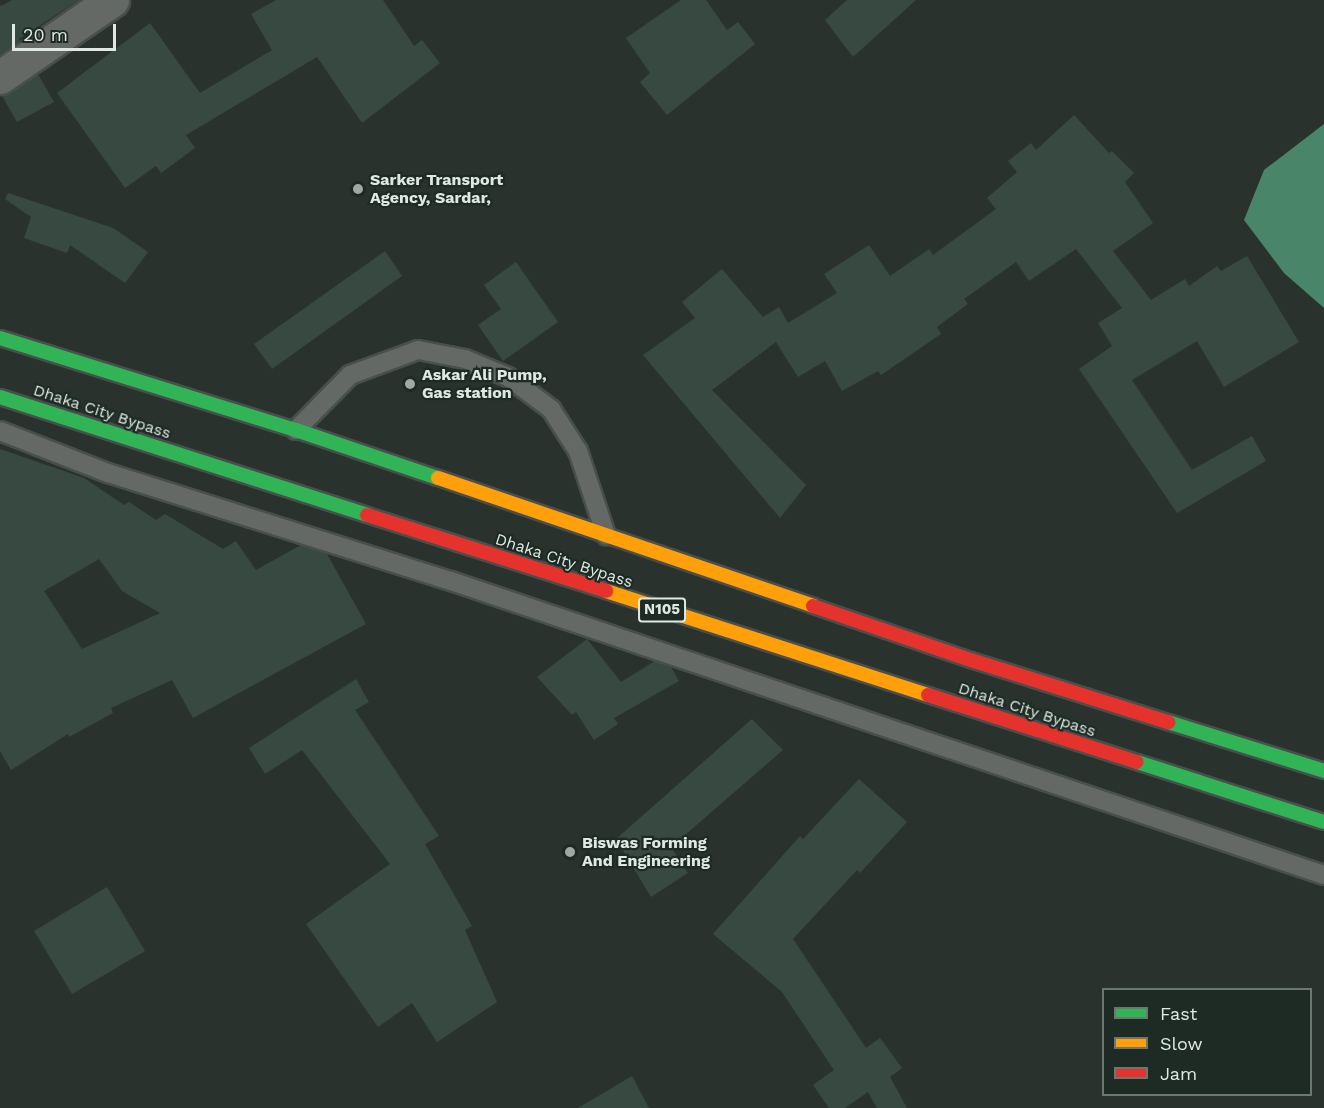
<!DOCTYPE html>
<html>
<head>
<meta charset="utf-8">
<style>
  body { margin:0 }
  #map { position:relative; width:1324px; height:1108px; overflow:hidden; background:#2a322e; font-family:"Work Sans",sans-serif }
  div>[style] { position:absolute }
  [style*='--x'] { left:calc(var(--x)*1px); top:calc(var(--y)*1px); width:calc(var(--w)*1px); rotate:calc(var(--a)*1deg) }
  .water>* { inset:0; background:#498569 }
  .building>* { inset:0; background:#384941 }
  .roads { filter:drop-shadow(2px 0 #484f4c) drop-shadow(-2px 0 #484f4c) drop-shadow(0 2px #484f4c) drop-shadow(0 -2px #484f4c) }
  .lane>* { height:18px; margin:-9px; padding:0 9px; transform-origin:9px; border-radius:9px; background:#646966 }
  .street>* { height:33px; margin:-16.5px; padding:0 16.5px; transform-origin:16.5px; border-radius:16.5px; background:#646966 }
  .fast>* { height:14px; margin:-7px; padding:0 7px; transform-origin:7px; border-radius:7px; background:#30b455 }
  .slow>* { height:14px; margin:-7px; padding:0 7px; transform-origin:7px; border-radius:7px; background:#ff9f0a }
  .jam>* { height:14px; margin:-7px; padding:0 7px; transform-origin:7px; border-radius:7px; background:#e5322d }
  .dots>* { width:16px; height:16px; translate:-50% -50%; box-sizing:border-box; border:3px solid #1d2b24; border-radius:50% }
  span { translate:-50% -50%; white-space:nowrap; text-align:center; line-height:1.15; -webkit-text-stroke:4.5px #1d2b24; paint-order:stroke }
  .shield-label span { padding:2px 4px; background:#1d2b24; border:2px solid; border-radius:4px; -webkit-text-stroke-width:0 }
  .shield-label { font-size:15px; color:#dfe8e3; font-weight:700 }
  .poi-label { font-size:16px; color:#dfe8e3; font-weight:700 }
  .left { translate:0 -50%; text-align:left }
  .street-label { font-size:16px; color:#dfe8e3 }
  .legend { position:absolute; left:1102px; top:988px; width:210px; height:108px; box-sizing:border-box; background:#1d2b24; border:2px solid #6b7770; margin:0; padding:8px 10px; list-style:none; font-size:18px; color:#dfe8e3 }
  .legend li { display:flex; align-items:center; gap:12px; height:30px }
  .legend b { width:30px; border:2px solid #6b7770 }
  .scale { position:absolute; left:12px; top:24px; width:104px; height:27px; box-sizing:border-box; border:3px solid #dfe8e3; border-top:0; padding-left:8px; font-size:18px; line-height:21px; white-space:nowrap; color:#dfe8e3; -webkit-text-stroke:4px #1d2b24; paint-order:stroke }
</style>
</head>
<body>
<div id="map">
  <div class="water">
    <i style="clip-path:polygon(1324px 124px,1324px 308px,1284px 273px,1244px 220px,1264px 170px)"></i>
  </div>
  <div class="building">
    <i style="clip-path:polygon(12px 0,79px 0,19px 39px,20px 41px,0 54px,0 4px,1px 6px)"></i>
    <i style="clip-path:polygon(276px 0,383px 0,414px 46px,422px 40px,440px 63px,362px 123px,317px 57px,186px 135px,195px 148px,161px 173px,156px 166px,125px 188px,57px 93px,150px 23px,200px 93px,272px 50px,251px 14px)"></i>
    <i style="clip-path:polygon(681px 0,706px 0,727px 30px,738px 22px,755px 44px,667px 115px,640px 82px,650px 73px,626px 38px)"></i>
    <i style="clip-path:polygon(847px 0,916px 0,853px 57px,825px 20px)"></i>
    <i style="clip-path:polygon(38px 74px,54px 102px,17px 122px,2px 96px)"></i>
    <i style="clip-path:polygon(1074px 115px,1109px 153px,1112px 151px,1134px 173px,1125px 182px,1153px 223px,1113px 251px,1151px 300px,1185px 279px,1189px 286px,1217px 266px,1221px 271px,1247px 256px,1299px 342px,1224px 387px,1197px 341px,1132px 380px,1192px 470px,1252px 436px,1266px 461px,1177px 513px,1079px 369px,1112px 346px,1098px 323px,1122px 308px,1076px 249px,1029px 281px,1016px 262px,964px 299px,968px 304px,937px 327px,941px 334px,881px 375px,878px 371px,842px 391px,825px 361px,798px 377px,776px 342px,712px 390px,806px 485px,780px 518px,643px 355px,695px 318px,682px 302px,722px 269px,763px 317px,779px 307px,788px 323px,837px 293px,824px 274px,869px 245px,890px 276px,929px 249px,933px 255px,996px 209px,987px 198px,1017px 172px,1008px 161px,1031px 143px,1036px 150px)"></i>
    <i style="clip-path:polygon(8px 193px,113px 228px,148px 252px,125px 283px,70px 245px,67px 253px,24px 238px,31px 217px,5px 199px)"></i>
    <i style="clip-path:polygon(385px 251px,402px 276px,272px 369px,254px 344px)"></i>
    <i style="clip-path:polygon(516px 262px,558px 322px,503px 361px,478px 325px,501px 309px,484px 285px)"></i>
    <i style="clip-path:polygon(evenodd,0 449px,84px 478px,124px 505px,129px 502px,156px 520px,165px 514px,223px 549px,236px 541px,256px 570px,301px 545px,327px 554px,366px 624px,193px 718px,172px 680px,111px 708px,113px 713px,69px 737px,68px 734px,11px 770px,0 751px,0 449px,99px 559px,122px 591px,160px 613px,82px 649px,44px 591px,99px 559px)"></i>
    <i style="clip-path:polygon(587px 639px,621px 682px,655px 661px,671px 667px,679px 681px,614px 718px,618px 724px,594px 740px,576px 712px,572px 715px,537px 677px)"></i>
    <i style="clip-path:polygon(356px 679px,369px 702px,355px 710px,439px 836px,425px 844px,472px 926px,465px 930px,497px 1002px,437px 1042px,412px 1003px,378px 1027px,306px 924px,390px 864px,302px 750px,265px 774px,249px 748px)"></i>
    <i style="clip-path:polygon(752px 719px,783px 750px,671px 847px,688px 873px,651px 897px,616px 839px)"></i>
    <i style="clip-path:polygon(859px 779px,907px 822px,860px 873px,857px 870px,793px 939px,866px 1048px,880px 1038px,902px 1068px,890px 1077px,907px 1108px,877px 1108px,868px 1092px,845px 1108px,829px 1108px,813px 1085px,834px 1070px,782px 992px,713px 934px,800px 836px,803px 839px)"></i>
    <i style="clip-path:polygon(107px 887px,145px 951px,72px 994px,34px 931px)"></i>
    <i style="clip-path:polygon(632px 1076px,649px 1108px,578px 1108px)"></i>
  </div>
  <div class="roads">
    <div class="lane">
      <i style="--x:296;--y:430;--w:77;--a:-45.5"></i>
      <i style="--x:350;--y:375;--w:72;--a:-20.2"></i>
      <i style="--x:418;--y:350;--w:48;--a:10.8"></i>
      <i style="--x:465;--y:359;--w:47;--a:22.7"></i>
      <i style="--x:508;--y:377;--w:54;--a:36.7"></i>
      <i style="--x:551;--y:409;--w:50;--a:57.3"></i>
      <i style="--x:578;--y:451;--w:89;--a:71.6"></i>
      <i style="--x:0;--y:431;--w:116;--a:21.3"></i>
      <i style="--x:108;--y:473;--w:360;--a:17.5"></i>
      <i style="--x:451;--y:581;--w:921;--a:18.61"></i>
    </div>
    <div class="street">
      <i style="--x:0;--y:77;--w:136;--a:-34.5"></i>
    </div>
    <div class="fast">
      <i style="--x:0;--y:338;--w:310;--a:17.3"></i>
      <i style="--x:296;--y:430;--w:150;--a:18.7"></i>
      <i style="--x:0;--y:397;--w:386;--a:17.8"></i>
      <i style="--x:1168;--y:722;--w:164;--a:17.4"></i>
      <i style="--x:1137;--y:762;--w:196;--a:17.8"></i>
    </div>
    <div class="slow">
      <i style="--x:438;--y:478;--w:396;--a:18.8"></i>
      <i style="--x:606;--y:591;--w:338;--a:17.9"></i>
    </div>
    <div class="jam">
      <i style="--x:367;--y:515;--w:251;--a:17.6"></i>
      <i style="--x:813;--y:606;--w:167;--a:18.9"></i>
      <i style="--x:971;--y:660;--w:207;--a:17.5"></i>
      <i style="--x:928;--y:695;--w:219;--a:17.8"></i>
    </div>
  </div>
  <div class="dots">
    <i style="left:358px;top:189px;background:#a0a8a4"></i>
    <i style="left:410px;top:384px;background:#a0a8a4"></i>
    <i style="left:570px;top:852px;background:#a0a8a4"></i>
  </div>
  <div class="shield-label">
    <span style="left:662px;top:610px">N105</span>
  </div>
  <div class="poi-label">
    <span class="left" style="left:370px;top:189px">Sarker Transport<br>Agency, Sardar,</span>
    <span class="left" style="left:422px;top:384px">Askar Ali Pump,<br>Gas station</span>
    <span class="left" style="left:582px;top:852px">Biswas Forming<br>And Engineering</span>
  </div>
  <div class="street-label">
    <span style="left:102px;top:412px;rotate:18deg">Dhaka City Bypass</span>
    <span style="left:564px;top:561px;rotate:18deg">Dhaka City Bypass</span>
    <span style="left:1027px;top:710px;rotate:18deg">Dhaka City Bypass</span>
  </div>
  <ul class="legend">
  <li><b style="height:8px;background:#30b455"></b>Fast</li>
  <li><b style="height:8px;background:#ff9f0a"></b>Slow</li>
  <li><b style="height:8px;background:#e5322d"></b>Jam</li>
  </ul>
  <div class="scale">20 m</div>
</div>
</body>
</html>
